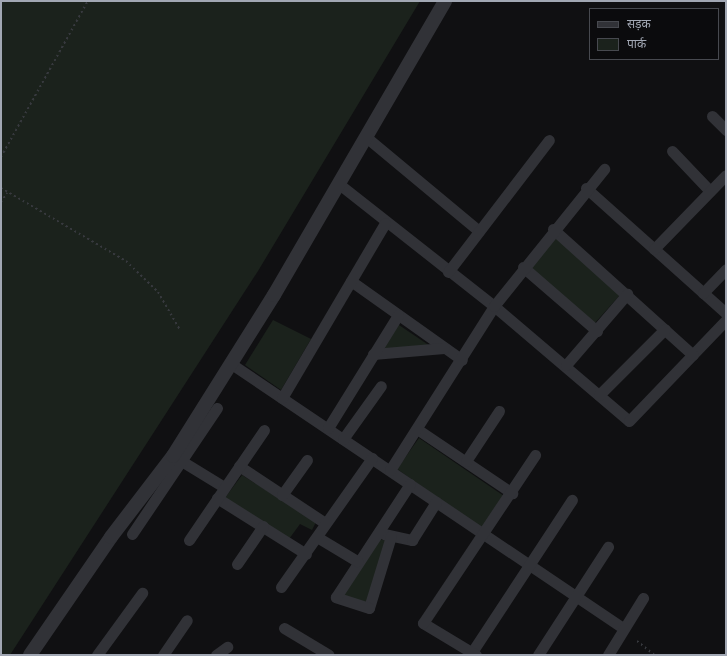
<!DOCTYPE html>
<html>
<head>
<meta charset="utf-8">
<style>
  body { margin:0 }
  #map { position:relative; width:727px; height:656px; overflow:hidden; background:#101012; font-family:Montserrat,"Noto Sans Devanagari",sans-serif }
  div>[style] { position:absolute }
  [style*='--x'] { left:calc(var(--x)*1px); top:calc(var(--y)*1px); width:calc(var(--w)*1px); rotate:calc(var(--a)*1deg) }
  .green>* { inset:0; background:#1b221c }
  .path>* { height:2px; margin-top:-1px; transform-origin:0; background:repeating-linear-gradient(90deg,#37393e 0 2px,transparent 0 5px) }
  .minor>* { height:11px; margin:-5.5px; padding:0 5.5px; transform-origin:5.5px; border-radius:5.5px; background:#313237 }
  .tertiary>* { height:14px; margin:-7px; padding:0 7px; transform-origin:7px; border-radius:7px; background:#313237 }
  span { translate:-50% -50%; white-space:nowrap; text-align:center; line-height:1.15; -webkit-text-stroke:3.5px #0b0b0d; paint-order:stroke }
  .frame { position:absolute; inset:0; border:2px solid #a1a7b3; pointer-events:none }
  .legend { position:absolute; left:589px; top:8px; width:130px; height:52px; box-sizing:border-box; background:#0b0b0d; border:1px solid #47494f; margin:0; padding:5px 7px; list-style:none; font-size:12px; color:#a1a7b3 }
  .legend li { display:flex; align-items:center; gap:8px; height:20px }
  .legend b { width:20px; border:1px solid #47494f }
</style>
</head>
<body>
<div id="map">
  <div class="green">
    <i style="clip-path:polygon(1px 1px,420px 1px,258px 271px,10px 655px,1px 655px)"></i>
    <i style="clip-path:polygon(554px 236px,620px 295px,594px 324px,531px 268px)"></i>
    <i style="clip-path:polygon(273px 320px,311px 339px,281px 390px,245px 365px)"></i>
    <i style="clip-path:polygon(396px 323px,433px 348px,379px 351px)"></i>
    <i style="clip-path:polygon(419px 438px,504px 496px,482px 529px,397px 469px)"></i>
    <i style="clip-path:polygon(242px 475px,316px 522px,312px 530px,300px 524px,289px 539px,224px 499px)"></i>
    <i style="clip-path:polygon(379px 539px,386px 540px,367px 604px,342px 596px)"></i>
  </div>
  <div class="path">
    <i style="--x:1;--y:157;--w:179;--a:-60.9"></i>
    <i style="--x:1;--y:188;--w:145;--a:30.3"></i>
    <i style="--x:126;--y:261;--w:45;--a:44.1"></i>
    <i style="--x:158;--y:292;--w:44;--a:59.9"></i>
    <i style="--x:1;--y:202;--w:11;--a:-56"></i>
    <i style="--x:637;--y:641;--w:22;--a:39"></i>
  </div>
  <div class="minor">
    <i style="--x:712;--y:116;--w:20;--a:45"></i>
    <i style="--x:366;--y:137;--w:147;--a:39.8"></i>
    <i style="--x:672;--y:151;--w:55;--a:46.5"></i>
    <i style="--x:339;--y:184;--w:197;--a:38.2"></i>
    <i style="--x:494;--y:306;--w:177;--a:40.4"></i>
    <i style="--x:629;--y:421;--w:140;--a:-46.2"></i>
    <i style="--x:586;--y:188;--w:188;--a:41.8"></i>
    <i style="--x:553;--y:229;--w:188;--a:42"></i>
    <i style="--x:654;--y:249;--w:103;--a:-45.8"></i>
    <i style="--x:523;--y:267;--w:98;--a:40.9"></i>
    <i style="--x:448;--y:272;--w:166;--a:-52.6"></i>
    <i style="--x:351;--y:281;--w:136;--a:35.4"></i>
    <i style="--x:703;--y:293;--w:33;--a:-46"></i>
    <i style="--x:373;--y:354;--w:71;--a:-4.8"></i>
    <i style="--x:230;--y:363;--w:474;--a:34"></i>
    <i style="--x:566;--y:365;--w:94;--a:-49.3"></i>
    <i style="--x:599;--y:395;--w:93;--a:-45"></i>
    <i style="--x:282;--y:398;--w:203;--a:-59.5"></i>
    <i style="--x:328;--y:428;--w:133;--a:-58.2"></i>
    <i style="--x:417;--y:429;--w:115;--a:34"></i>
    <i style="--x:343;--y:439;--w:65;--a:-54.4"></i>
    <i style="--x:175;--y:457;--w:57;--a:31.5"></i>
    <i style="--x:466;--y:461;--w:60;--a:-56.6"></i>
    <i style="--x:239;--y:466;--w:103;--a:33.5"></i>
    <i style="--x:390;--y:470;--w:194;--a:-57.6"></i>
    <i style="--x:494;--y:306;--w:176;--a:-51.2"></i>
    <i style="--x:282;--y:495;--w:43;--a:-54.5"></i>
    <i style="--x:217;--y:498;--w:105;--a:32.2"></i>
    <i style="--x:132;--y:534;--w:152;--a:-56"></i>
    <i style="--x:384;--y:534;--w:29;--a:12"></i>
    <i style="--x:412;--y:540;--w:45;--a:-57.7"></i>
    <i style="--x:391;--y:536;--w:75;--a:107"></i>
    <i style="--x:369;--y:608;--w:35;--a:-162"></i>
    <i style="--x:336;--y:597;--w:135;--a:-56.8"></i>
    <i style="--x:317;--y:537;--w:47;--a:31"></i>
    <i style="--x:189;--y:540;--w:133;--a:-55.7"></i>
    <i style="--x:237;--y:564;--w:46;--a:-55.6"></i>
    <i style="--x:281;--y:587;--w:158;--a:-54.8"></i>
    <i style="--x:284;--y:628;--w:52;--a:31"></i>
    <i style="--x:472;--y:652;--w:182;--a:-56.7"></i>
    <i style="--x:97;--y:655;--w:77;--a:-54"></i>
    <i style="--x:163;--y:655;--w:42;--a:-55.6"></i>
    <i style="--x:216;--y:655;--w:14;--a:-36"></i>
    <i style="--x:476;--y:655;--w:62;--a:-148.9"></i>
    <i style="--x:423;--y:623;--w:202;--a:-56.3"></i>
    <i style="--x:538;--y:655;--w:129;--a:-57.1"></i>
    <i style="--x:608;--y:655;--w:67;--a:-58.4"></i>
  </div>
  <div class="tertiary">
    <i style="--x:30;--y:655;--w:143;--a:-55.5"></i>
    <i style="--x:111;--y:537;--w:102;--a:-52.6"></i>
    <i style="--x:173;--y:456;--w:190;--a:-57.9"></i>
    <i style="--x:274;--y:295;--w:340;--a:-59.8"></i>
  </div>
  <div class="frame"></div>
  <ul class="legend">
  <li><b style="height:5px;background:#313237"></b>सड़क</li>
  <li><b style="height:11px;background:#1b221c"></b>पार्क</li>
  </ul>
</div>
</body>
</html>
